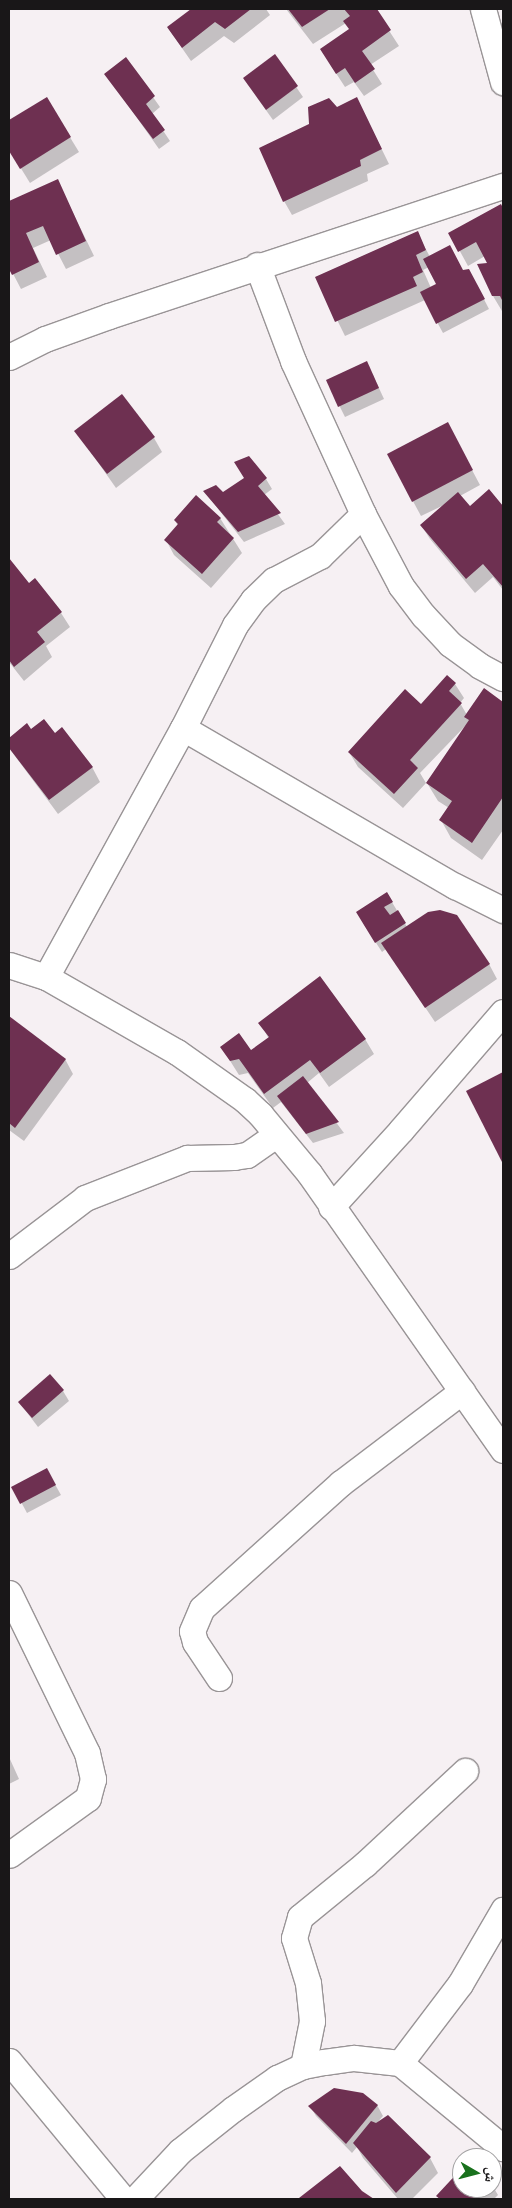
<!DOCTYPE html>
<html>
<head>
<meta charset="utf-8">
<style>
  body { margin:0 }
  #map { position:relative; width:512px; height:2208px; overflow:hidden; background:#f6f0f3; font-family:Manrope,"Noto Naskh Arabic",sans-serif }
  div>[style] { position:absolute }
  [style*='--x'] { left:calc(var(--x)*1px); top:calc(var(--y)*1px); width:calc(var(--w)*1px); rotate:calc(var(--a)*1deg) }
  .shadow>* { inset:0; background:#0003 }
  .building>* { inset:0; background:#6e3051 }
  .roads { filter:drop-shadow(1px 0 #999496) drop-shadow(-1px 0 #999496) drop-shadow(0 1px #999496) drop-shadow(0 -1px #999496) }
  .minor>* { height:25px; margin:-12.5px; padding:0 12.5px; transform-origin:12.5px; border-radius:12.5px; background:#fff }
  span { translate:-50% -50%; white-space:nowrap; text-align:center; line-height:1.15; -webkit-text-stroke:5px #fff; paint-order:stroke }
  .frame { position:absolute; inset:0; border:10px solid #191718; pointer-events:none }
  .north { position:absolute; left:452px; top:2148px; width:50px; height:50px; box-sizing:border-box; background:#fff; border:1px solid #a3a2a3; border-radius:50%; rotate:98deg; font-size:14px; font-weight:700; line-height:20px; text-align:center; color:#191718 }
  .north::after { content:''; display:block; margin:auto; width:18px; height:22px; background:#19711d; clip-path:polygon(50% 0,100% 100%,50% 72%,0 100%) }
</style>
</head>
<body>
<div id="map">
  <div class="shadow">
    <i style="clip-path:polygon(193px 9px,266px 9px,270px 15px,234px 43px,224px 36px,191px 61px,168px 28px)"></i>
    <i style="clip-path:polygon(286px 9px,375px 9px,399px 46px,370px 65px,382px 84px,364px 96px,354px 82px,345px 87px,330px 64px,350px 30px,346px 23px,313px 44px)"></i>
    <i style="clip-path:polygon(275px 56px,303px 97px,273px 120px,244px 79px)"></i>
    <i style="clip-path:polygon(126px 59px,160px 107px,152px 114px,170px 141px,159px 149px,106px 74px)"></i>
    <i style="clip-path:polygon(46px 98px,79px 152px,30px 183px,9px 149px,9px 122px)"></i>
    <i style="clip-path:polygon(357px 99px,389px 164px,367px 174px,368px 181px,292px 215px,284px 201px,311px 125px)"></i>
    <i style="clip-path:polygon(57px 180px,94px 256px,66px 269px,51px 240px,33px 248px,47px 277px,21px 289px,9px 266px,9px 203px)"></i>
    <i style="clip-path:polygon(500px 205px,503px 210px,502px 311px,493px 296px,489px 264px,485px 256px,468px 266px,450px 233px)"></i>
    <i style="clip-path:polygon(evenodd,417px 232px,430px 257px,463px 271px,474px 280px,489px 309px,443px 333px,425px 300px,345px 336px,316px 277px,417px 232px,429px 267px,438px 284px,431px 288px,423px 270px,429px 267px)"></i>
    <i style="clip-path:polygon(372px 373px,384px 399px,345px 417px,327px 381px)"></i>
    <i style="clip-path:polygon(76px 431px,154px 438px,162px 452px,116px 488px)"></i>
    <i style="clip-path:polygon(455px 438px,480px 485px,460px 496px,470px 507px,489px 491px,503px 508px,503px 590px,493px 577px,475px 593px,430px 539px,421px 525px,444px 505px,421px 516px,388px 455px)"></i>
    <i style="clip-path:polygon(266px 479px,272px 489px,264px 495px,285px 524px,244px 542px,205px 492px,223px 494px)"></i>
    <i style="clip-path:polygon(220px 518px,242px 553px,211px 588px,174px 555px,166px 540px,178px 526px,175px 520px)"></i>
    <i style="clip-path:polygon(9px 560px,28px 585px,35px 580px,61px 613px,70px 627px,46px 646px,52px 657px,24px 681px,9px 662px)"></i>
    <i style="clip-path:polygon(447px 677px,455px 684px,464px 698px,460px 703px,467px 715px,484px 690px,503px 703px,503px 830px,482px 860px,451px 838px,441px 820px,449px 808px,438px 801px,427px 783px,470px 721px,420px 773px,426px 783px,403px 808px,358px 767px,349px 752px,421px 706px)"></i>
    <i style="clip-path:polygon(27px 725px,31px 731px,54px 735px,92px 767px,100px 782px,58px 814px,9px 748px,9px 740px)"></i>
    <i style="clip-path:polygon(387px 894px,407px 927px,489px 964px,497px 979px,435px 1022px,386px 949px,382px 952px,363px 923px)"></i>
    <i style="clip-path:polygon(9px 1017px,65px 1059px,73px 1074px,24px 1141px,9px 1130px)"></i>
    <i style="clip-path:polygon(260px 1023px,365px 1039px,374px 1054px,329px 1087px,319px 1073px,307px 1083px,344px 1133px,313px 1143px,281px 1102px,273px 1108px,248px 1073px,239px 1075px,222px 1048px,251px 1052px,269px 1039px)"></i>
    <i style="clip-path:polygon(503px 1073px,503px 1161px,468px 1091px)"></i>
    <i style="clip-path:polygon(63px 1391px,69px 1401px,38px 1427px,19px 1402px)"></i>
    <i style="clip-path:polygon(52px 1479px,61px 1495px,27px 1513px,13px 1487px)"></i>
    <i style="clip-path:polygon(9px 1757px,19px 1779px,9px 1784px)"></i>
    <i style="clip-path:polygon(377px 2105px,383px 2116px,376px 2124px,430px 2158px,438px 2173px,412px 2199px,398px 2199px,363px 2158px,357px 2147px,352px 2153px,316px 2116px,310px 2106px)"></i>
    <i style="clip-path:polygon(340px 2168px,361px 2192px,371px 2199px,301px 2199px)"></i>
    <i style="clip-path:polygon(462px 2170px,462px 2188px,492px 2188px,492px 2185px,498px 2195px,494px 2199px,439px 2199px,437px 2196px)"></i>
  </div>
  <div class="building">
    <i style="clip-path:polygon(191px 9px,251px 9px,225px 29px,215px 22px,182px 48px,167px 27px)"></i>
    <i style="clip-path:polygon(288px 9px,330px 9px,302px 27px)"></i>
    <i style="clip-path:polygon(344px 9px,377px 9px,391px 30px,362px 51px,375px 69px,355px 83px,345px 68px,336px 74px,320px 49px,349px 29px,343px 21px,350px 16px)"></i>
    <i style="clip-path:polygon(275px 54px,298px 86px,266px 110px,243px 78px)"></i>
    <i style="clip-path:polygon(126px 57px,155px 96px,146px 104px,165px 130px,153px 139px,104px 74px)"></i>
    <i style="clip-path:polygon(47px 97px,71px 137px,20px 169px,9px 151px,9px 120px)"></i>
    <i style="clip-path:polygon(357px 97px,382px 149px,360px 160px,361px 166px,283px 202px,259px 148px,309px 124px,308px 107px,329px 98px,337px 107px)"></i>
    <i style="clip-path:polygon(58px 179px,86px 241px,56px 255px,43px 226px,26px 233px,39px 262px,12px 275px,9px 269px,9px 201px)"></i>
    <i style="clip-path:polygon(501px 204px,503px 208px,503px 302px,500px 296px,492px 296px,477px 264px,487px 263px,476px 242px,458px 252px,448px 233px)"></i>
    <i style="clip-path:polygon(418px 231px,426px 250px,416px 255px,423px 272px,413px 277px,417px 286px,335px 322px,315px 277px)"></i>
    <i style="clip-path:polygon(450px 245px,463px 270px,469px 269px,485px 299px,436px 324px,420px 292px,436px 284px,423px 259px)"></i>
    <i style="clip-path:polygon(367px 361px,379px 388px,338px 407px,326px 380px)"></i>
    <i style="clip-path:polygon(122px 394px,155px 437px,107px 474px,74px 431px)"></i>
    <i style="clip-path:polygon(448px 422px,473px 470px,412px 502px,387px 454px)"></i>
    <i style="clip-path:polygon(249px 456px,267px 478px,258px 486px,281px 513px,238px 532px,203px 491px,216px 485px,223px 492px,244px 478px,234px 462px)"></i>
    <i style="clip-path:polygon(489px 489px,503px 506px,503px 587px,483px 564px,466px 579px,420px 525px,458px 492px,470px 506px)"></i>
    <i style="clip-path:polygon(196px 495px,221px 518px,217px 522px,234px 538px,202px 574px,164px 540px,178px 524px,174px 520px)"></i>
    <i style="clip-path:polygon(9px 558px,29px 583px,35px 578px,62px 612px,37px 632px,45px 642px,14px 667px,9px 660px)"></i>
    <i style="clip-path:polygon(447px 675px,456px 683px,449px 691px,462px 703px,410px 760px,418px 768px,394px 794px,348px 752px,405px 689px,421px 704px)"></i>
    <i style="clip-path:polygon(484px 688px,503px 702px,503px 797px,472px 843px,439px 820px,452px 801px,426px 783px,469px 720px,464px 717px)"></i>
    <i style="clip-path:polygon(44px 719px,55px 733px,62px 727px,93px 767px,49px 800px,9px 748px,9px 738px,27px 723px,31px 729px)"></i>
    <i style="clip-path:polygon(387px 892px,393px 902px,384px 907px,390px 915px,398px 910px,406px 923px,375px 943px,356px 912px)"></i>
    <i style="clip-path:polygon(440px 910px,457px 915px,490px 964px,425px 1008px,381px 943px,428px 912px)"></i>
    <i style="clip-path:polygon(320px 976px,366px 1039px,320px 1073px,310px 1060px,264px 1094px,239px 1059px,230px 1061px,220px 1047px,239px 1033px,251px 1050px,269px 1037px,258px 1023px)"></i>
    <i style="clip-path:polygon(9px 1016px,66px 1059px,15px 1128px,9px 1123px)"></i>
    <i style="clip-path:polygon(503px 1072px,503px 1164px,466px 1091px)"></i>
    <i style="clip-path:polygon(303px 1076px,339px 1122px,306px 1134px,277px 1096px)"></i>
    <i style="clip-path:polygon(50px 1374px,64px 1390px,32px 1418px,18px 1402px)"></i>
    <i style="clip-path:polygon(47px 1468px,56px 1485px,20px 1504px,11px 1487px)"></i>
    <i style="clip-path:polygon(334px 2088px,363px 2093px,378px 2105px,346px 2144px,308px 2106px)"></i>
    <i style="clip-path:polygon(388px 2115px,431px 2157px,396px 2193px,353px 2143px,371px 2121px,376px 2123px)"></i>
    <i style="clip-path:polygon(340px 2166px,362px 2191px,374px 2199px,299px 2198px)"></i>
    <i style="clip-path:polygon(462px 2168px,462px 2188px,489px 2188px,478px 2199px,440px 2199px,436px 2196px)"></i>
  </div>
  <div class="roads">
    <div class="minor">
      <i style="--x:483;--y:9;--w:76;--a:74.7"></i>
      <i style="--x:257;--y:265;--w:103;--a:69.4"></i>
      <i style="--x:293;--y:361;--w:168;--a:65.4"></i>
      <i style="--x:363;--y:514;--w:81;--a:62.2"></i>
      <i style="--x:401;--y:586;--w:38;--a:53"></i>
      <i style="--x:424;--y:616;--w:38;--a:47"></i>
      <i style="--x:450;--y:644;--w:37;--a:36"></i>
      <i style="--x:480;--y:666;--w:26;--a:28"></i>
      <i style="--x:9;--y:357;--w:40;--a:-26.6"></i>
      <i style="--x:45;--y:339;--w:68;--a:-19.8"></i>
      <i style="--x:109;--y:316;--w:415;--a:-18.3"></i>
      <i style="--x:183;--y:728;--w:315;--a:30.2"></i>
      <i style="--x:455;--y:886;--w:54;--a:26.6"></i>
      <i style="--x:9;--y:965;--w:39;--a:18"></i>
      <i style="--x:46;--y:977;--w:151;--a:29.8"></i>
      <i style="--x:177;--y:1052;--w:83;--a:35.2"></i>
      <i style="--x:245;--y:1100;--w:21;--a:43"></i>
      <i style="--x:260;--y:1114;--w:77;--a:50.3"></i>
      <i style="--x:309;--y:1173;--w:338;--a:55"></i>
      <i style="--x:46;--y:977;--w:284;--a:-61.2"></i>
      <i style="--x:183;--y:728;--w:115;--a:-63.2"></i>
      <i style="--x:235;--y:625;--w:31;--a:-54"></i>
      <i style="--x:253;--y:600;--w:29;--a:-44"></i>
      <i style="--x:274;--y:580;--w:52;--a:-27.6"></i>
      <i style="--x:320;--y:556;--w:60;--a:-44.3"></i>
      <i style="--x:331;--y:1207;--w:104;--a:-47.7"></i>
      <i style="--x:401;--y:1130;--w:156;--a:-49.2"></i>
      <i style="--x:9;--y:1256;--w:96;--a:-37.3"></i>
      <i style="--x:85;--y:1198;--w:110;--a:-21.4"></i>
      <i style="--x:187;--y:1158;--w:47;--a:-1.2"></i>
      <i style="--x:234;--y:1157;--w:13;--a:-9"></i>
      <i style="--x:247;--y:1155;--w:35;--a:-35"></i>
      <i style="--x:9;--y:1593;--w:178;--a:64"></i>
      <i style="--x:87;--y:1753;--w:27;--a:77"></i>
      <i style="--x:93;--y:1779;--w:20;--a:105"></i>
      <i style="--x:88;--y:1798;--w:97;--a:144.2"></i>
      <i style="--x:219;--y:1678;--w:43;--a:-123.7"></i>
      <i style="--x:195;--y:1642;--w:11;--a:-105"></i>
      <i style="--x:192;--y:1631;--w:25;--a:-67"></i>
      <i style="--x:202;--y:1608;--w:187;--a:-42"></i>
      <i style="--x:341;--y:1483;--w:152;--a:-37.2"></i>
      <i style="--x:9;--y:2061;--w:179;--a:50.4"></i>
      <i style="--x:400;--y:2063;--w:99;--a:-52.8"></i>
      <i style="--x:460;--y:1984;--w:86;--a:-59.8"></i>
      <i style="--x:303;--y:2066;--w:46;--a:-78.7"></i>
      <i style="--x:312;--y:2021;--w:38;--a:-96"></i>
      <i style="--x:308;--y:1983;--w:47;--a:-107.3"></i>
      <i style="--x:294;--y:1938;--w:22;--a:-74"></i>
      <i style="--x:300;--y:1917;--w:84;--a:-39.2"></i>
      <i style="--x:365;--y:1864;--w:137;--a:-42.9"></i>
      <i style="--x:135;--y:2199;--w:66;--a:-46.8"></i>
      <i style="--x:180;--y:2151;--w:68;--a:-38.4"></i>
      <i style="--x:233;--y:2109;--w:54;--a:-35.2"></i>
      <i style="--x:277;--y:2078;--w:29;--a:-25"></i>
      <i style="--x:303;--y:2066;--w:21;--a:-11"></i>
      <i style="--x:324;--y:2062;--w:30;--a:-8"></i>
      <i style="--x:354;--y:2058;--w:46;--a:6.2"></i>
      <i style="--x:400;--y:2063;--w:134;--a:39.5"></i>
    </div>
  </div>
  <div class="frame"></div>
  <div class="north">ش</div>
</div>
</body>
</html>
